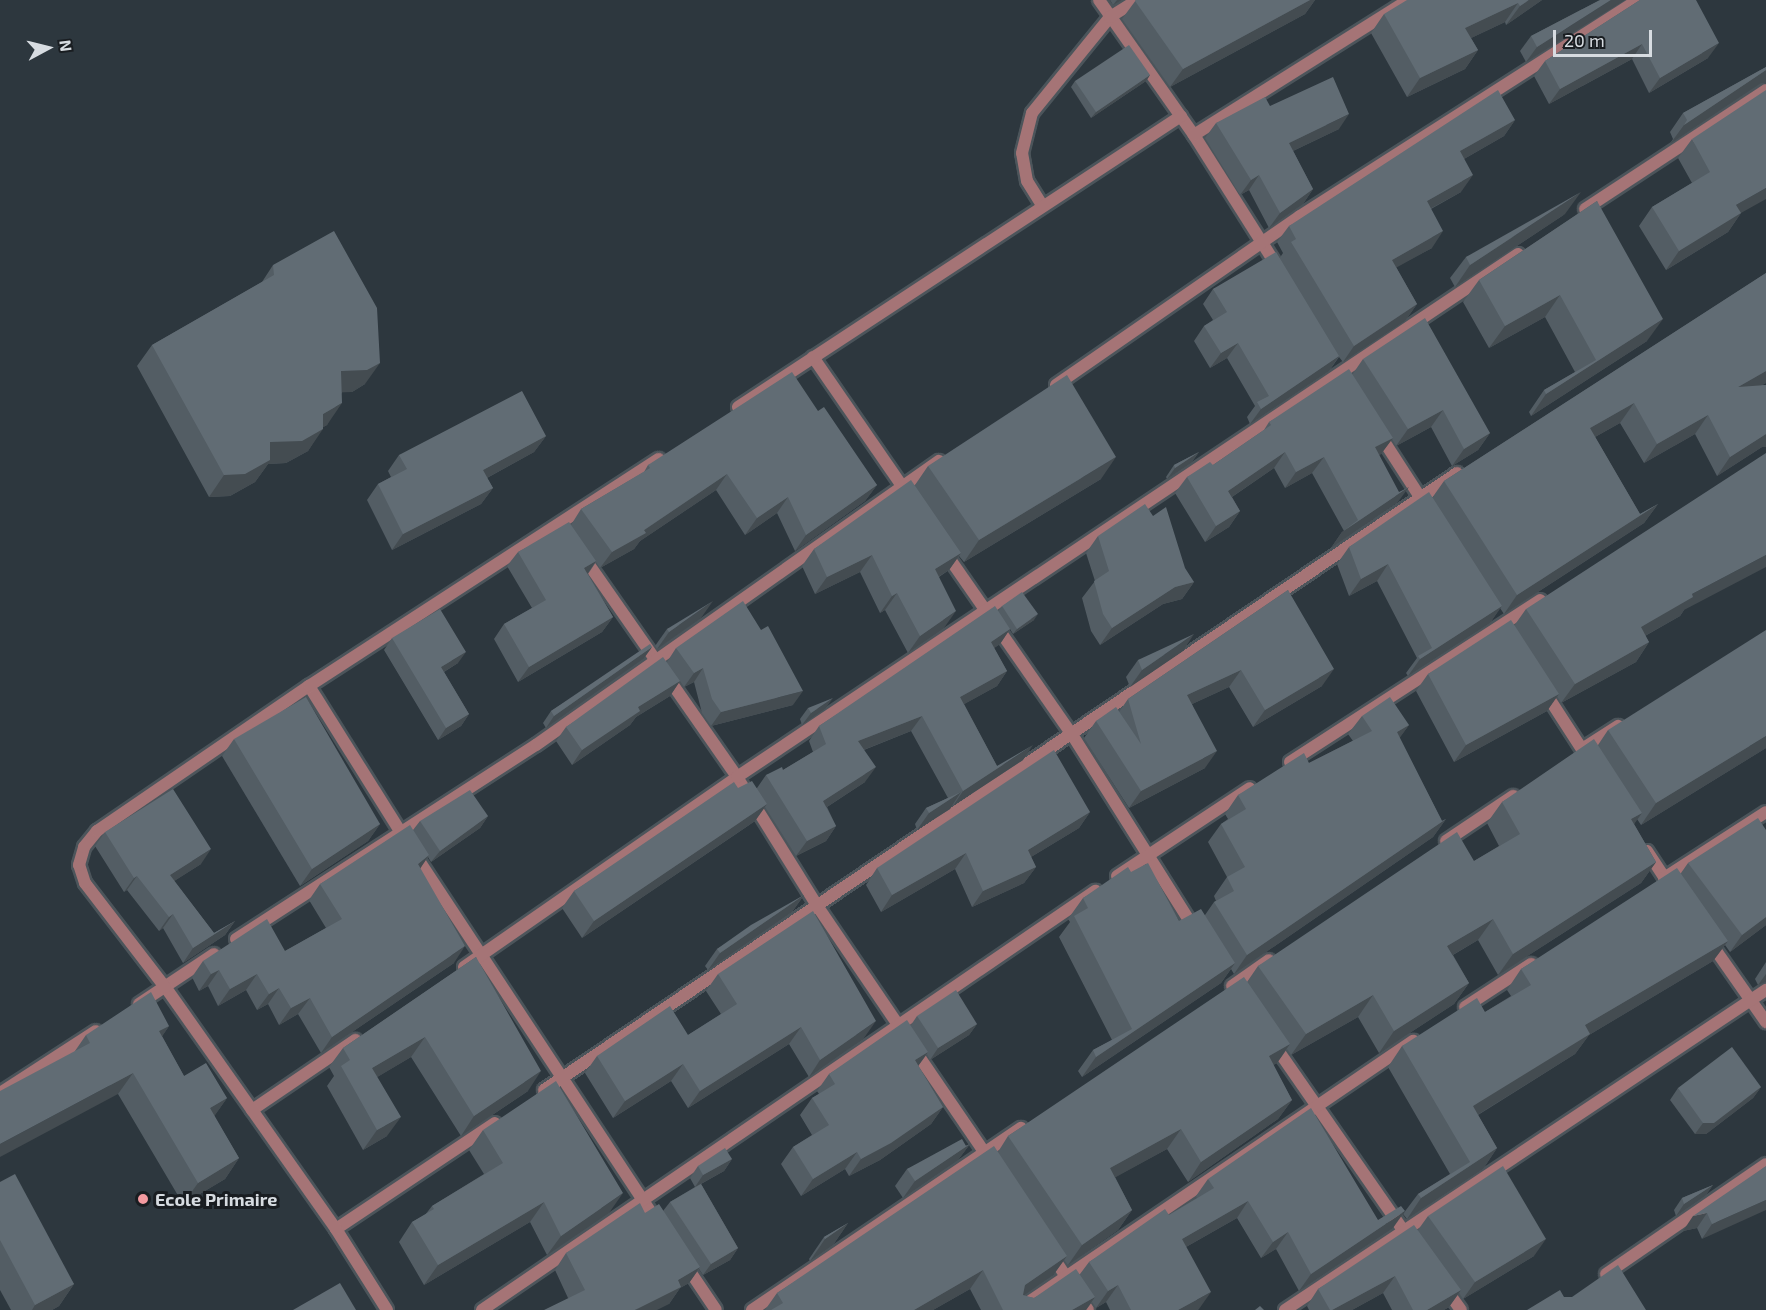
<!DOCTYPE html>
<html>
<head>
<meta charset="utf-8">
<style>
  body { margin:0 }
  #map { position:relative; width:1766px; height:1310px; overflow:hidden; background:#2d373e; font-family:"Exo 2",sans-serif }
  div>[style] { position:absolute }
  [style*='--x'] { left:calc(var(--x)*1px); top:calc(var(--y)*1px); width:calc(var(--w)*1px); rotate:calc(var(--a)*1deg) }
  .roads { filter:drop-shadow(2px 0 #4c555b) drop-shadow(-2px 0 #4c555b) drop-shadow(0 2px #4c555b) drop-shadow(0 -2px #4c555b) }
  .street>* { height:12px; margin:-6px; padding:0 6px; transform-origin:6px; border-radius:6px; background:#a57476 }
  .wall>* { inset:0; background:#535d64 }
  .shaded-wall>* { inset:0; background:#444c51 }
  .building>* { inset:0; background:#616c74 }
  .dots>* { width:16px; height:16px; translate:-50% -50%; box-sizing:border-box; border:3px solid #191d21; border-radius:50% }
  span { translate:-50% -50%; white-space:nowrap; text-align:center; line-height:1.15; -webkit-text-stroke:6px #191d21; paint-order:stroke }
  .poi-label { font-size:18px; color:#d7dce1; font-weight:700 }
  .left { translate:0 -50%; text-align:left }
  .north { position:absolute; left:18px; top:18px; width:60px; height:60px; -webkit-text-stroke:4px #191d21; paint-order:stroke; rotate:83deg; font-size:16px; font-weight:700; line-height:24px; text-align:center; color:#d7dce1 }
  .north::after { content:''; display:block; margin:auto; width:21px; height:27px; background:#d7dce1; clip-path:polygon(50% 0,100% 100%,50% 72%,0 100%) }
  .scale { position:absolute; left:1553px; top:30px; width:99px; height:27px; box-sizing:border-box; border:3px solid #d7dce1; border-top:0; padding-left:8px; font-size:18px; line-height:21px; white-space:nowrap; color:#d7dce1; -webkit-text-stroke:4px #191d21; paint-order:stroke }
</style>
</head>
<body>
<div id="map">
  <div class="roads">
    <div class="street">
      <i style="--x:1099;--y:0;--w:165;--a:54.9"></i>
      <i style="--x:1194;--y:135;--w:157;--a:57.7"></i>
      <i style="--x:1194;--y:135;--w:253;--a:-32.2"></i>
      <i style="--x:1042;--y:205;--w:28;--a:-122"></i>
      <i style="--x:1027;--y:181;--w:28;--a:-100"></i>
      <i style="--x:1022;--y:153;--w:41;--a:-76"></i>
      <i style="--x:1032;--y:113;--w:124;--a:-50.9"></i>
      <i style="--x:1110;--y:17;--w:32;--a:-32"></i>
      <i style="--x:1585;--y:209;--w:217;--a:-33.3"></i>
      <i style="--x:813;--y:357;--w:164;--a:55.4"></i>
      <i style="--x:1056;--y:385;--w:297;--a:-34.7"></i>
      <i style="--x:1300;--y:216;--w:401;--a:-32.6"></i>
      <i style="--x:738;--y:407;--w:530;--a:-33.3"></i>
      <i style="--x:1378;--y:432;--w:85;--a:57.1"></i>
      <i style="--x:945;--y:552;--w:224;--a:55.2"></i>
      <i style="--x:1073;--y:736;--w:229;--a:57.8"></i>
      <i style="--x:583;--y:556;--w:269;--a:55.1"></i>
      <i style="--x:737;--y:777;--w:153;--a:58.1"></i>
      <i style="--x:818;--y:907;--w:151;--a:55.8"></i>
      <i style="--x:309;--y:686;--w:177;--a:57.9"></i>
      <i style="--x:1543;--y:689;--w:85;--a:57.1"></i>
      <i style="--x:1582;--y:749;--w:43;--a:-32.6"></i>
      <i style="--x:1290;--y:762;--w:298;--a:-32.9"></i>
      <i style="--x:1446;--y:841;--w:81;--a:-33.9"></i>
      <i style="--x:1647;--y:851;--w:45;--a:56.7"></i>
      <i style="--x:414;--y:853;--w:442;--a:56.6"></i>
      <i style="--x:1117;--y:876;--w:159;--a:-33.5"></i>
      <i style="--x:1664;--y:878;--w:121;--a:-32.9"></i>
      <i style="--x:236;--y:939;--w:357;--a:-32.9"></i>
      <i style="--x:536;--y:745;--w:493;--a:-35.2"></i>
      <i style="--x:1710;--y:942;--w:98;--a:55"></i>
      <i style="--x:464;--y:967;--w:333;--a:-34.8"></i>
      <i style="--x:737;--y:777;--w:940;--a:-33.81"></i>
      <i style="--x:1232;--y:986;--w:45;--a:-35.1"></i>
      <i style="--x:139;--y:1004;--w:90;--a:-33.7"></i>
      <i style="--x:1465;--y:1007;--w:79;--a:-33.1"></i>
      <i style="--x:1273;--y:1043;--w:244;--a:55.2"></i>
      <i style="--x:914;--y:1049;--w:133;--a:55.7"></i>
      <i style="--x:544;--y:1090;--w:1102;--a:-34.05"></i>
      <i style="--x:0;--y:1093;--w:114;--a:-32.9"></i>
      <i style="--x:252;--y:1110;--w:125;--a:-34.2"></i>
      <i style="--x:336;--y:1229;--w:191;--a:-33.7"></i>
      <i style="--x:1051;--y:1254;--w:67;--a:56.5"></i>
      <i style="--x:685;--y:1264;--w:55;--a:56"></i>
      <i style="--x:1606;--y:1274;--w:194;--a:-34.5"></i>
      <i style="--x:1445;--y:1288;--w:27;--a:54"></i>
      <i style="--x:387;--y:1310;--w:96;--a:-122.2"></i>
      <i style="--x:336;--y:1229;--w:296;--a:-125.2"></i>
      <i style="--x:165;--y:987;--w:131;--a:-127.6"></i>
      <i style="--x:85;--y:883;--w:19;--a:-108"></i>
      <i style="--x:79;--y:865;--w:19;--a:-74"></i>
      <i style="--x:84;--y:847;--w:21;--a:-51"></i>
      <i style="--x:97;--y:831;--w:257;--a:-34.4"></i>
      <i style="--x:309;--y:686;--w:417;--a:-33"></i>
      <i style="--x:482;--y:1310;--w:743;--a:-34.35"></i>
      <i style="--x:752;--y:1310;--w:325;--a:-34.1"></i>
      <i style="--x:1017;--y:1310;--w:479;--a:-34.2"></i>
      <i style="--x:1285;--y:1310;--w:578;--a:-33.64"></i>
    </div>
  </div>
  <div class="wall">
    <i style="clip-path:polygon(1110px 0,1122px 0,1113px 5px)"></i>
    <i style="clip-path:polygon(1136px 0,1315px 0,1305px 14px,1170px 87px,1122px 19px)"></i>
    <i style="clip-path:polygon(1542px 0,1506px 25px,1505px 22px,1471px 38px,1478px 50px,1465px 69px,1407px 97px,1371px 33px,1384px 14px)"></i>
    <i style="clip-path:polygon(1600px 0,1526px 62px,1520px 51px,1531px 36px)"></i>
    <i style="clip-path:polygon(1640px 0,1708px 58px,1649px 93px,1632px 59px,1549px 104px,1534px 76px,1545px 61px)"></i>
    <i style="clip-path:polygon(1766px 67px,1766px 84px,1761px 83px,1670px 144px,1673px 139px,1670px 132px,1683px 113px)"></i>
    <i style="clip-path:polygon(1150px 75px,1146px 81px,1091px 118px,1071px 87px,1075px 81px)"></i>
    <i style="clip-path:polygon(1270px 106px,1339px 129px,1293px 151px,1313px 189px,1303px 204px,1269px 228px,1249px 190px,1240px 195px,1205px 138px,1216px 123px)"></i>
    <i style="clip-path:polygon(1515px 120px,1504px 136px,1464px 159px,1461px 192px,1431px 209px,1432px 248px,1396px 267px,1417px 304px,1405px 321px,1343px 362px,1339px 357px,1329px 371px,1250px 424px,1247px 417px,1255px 406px,1227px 358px,1210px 368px,1194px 341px,1204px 326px,1213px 320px,1203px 304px,1213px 289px,1279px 259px,1283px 253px,1277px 242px,1289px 226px)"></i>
    <i style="clip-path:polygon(1692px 139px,1741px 213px,1728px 232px,1666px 270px,1639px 226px,1652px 207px,1692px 183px,1678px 158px)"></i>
    <i style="clip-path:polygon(1597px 201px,1647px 341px,1531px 416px,1529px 412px,1544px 390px,1575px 372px,1545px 317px,1489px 348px,1463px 302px,1479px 280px)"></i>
    <i style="clip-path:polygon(1565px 214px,1455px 287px,1450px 278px,1466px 257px)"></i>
    <i style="clip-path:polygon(273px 265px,365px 384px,352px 392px,342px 392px,327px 425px,323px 427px,308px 451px,286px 463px,268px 464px,255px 482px,230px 496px,209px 497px,137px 366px,152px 345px,262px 282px)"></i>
    <i style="clip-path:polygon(1766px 273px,1766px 383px,1762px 385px,1766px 385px,1766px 447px,1762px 447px,1717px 476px,1695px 434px,1644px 463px,1620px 423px,1595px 437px,1640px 514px,1658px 504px,1644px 523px,1504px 614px,1500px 608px,1490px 623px,1408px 676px,1406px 673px,1417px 658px,1377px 581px,1349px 596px,1337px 564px,1349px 547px,1432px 498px,1444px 481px)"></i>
    <i style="clip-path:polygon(1363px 359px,1490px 433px,1478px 450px,1452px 466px,1431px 427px,1396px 446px,1392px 439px,1381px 454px,1379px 455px,1398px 502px,1331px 548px,1342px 532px,1344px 531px,1312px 473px,1285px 488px,1274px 468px,1232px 497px,1240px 511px,1229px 527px,1205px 542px,1175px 493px,1187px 477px,1213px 465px,1264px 430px,1269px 422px,1352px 375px)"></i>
    <i style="clip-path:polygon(818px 411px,877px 485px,865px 501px,795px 551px,777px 513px,745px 535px,716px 490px,640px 541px,634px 549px,600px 568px,596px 562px,588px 574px,613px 617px,602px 632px,518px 682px,494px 639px,504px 624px,532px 608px,507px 566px,518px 552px,571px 525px,581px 509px,644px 472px,648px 465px)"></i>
    <i style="clip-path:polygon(546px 436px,534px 452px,487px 478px,493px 488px,481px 504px,392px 550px,367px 500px,378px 484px,391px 477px,388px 471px,399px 455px)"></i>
    <i style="clip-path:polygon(1199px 452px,1191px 463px,1167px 479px,1166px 477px,1174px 465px)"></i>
    <i style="clip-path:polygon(928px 466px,1101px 479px,964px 562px,959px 556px,949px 570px,939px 577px,944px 628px,908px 653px,885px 610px,880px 613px,860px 572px,815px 594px,802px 566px,814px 549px,915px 485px)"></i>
    <i style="clip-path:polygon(1098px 536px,1194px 582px,1182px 599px,1163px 604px,1100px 645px,1091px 631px,1082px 598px,1095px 581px,1086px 553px)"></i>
    <i style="clip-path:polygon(1288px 590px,1322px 686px,1253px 727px,1229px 687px,1192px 704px,1205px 768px,1129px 808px,1084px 738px,1096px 721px,1119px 712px,1128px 699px)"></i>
    <i style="clip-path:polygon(1002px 606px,1034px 620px,1013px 634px,1010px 629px,1000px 644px,994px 648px,1007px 671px,997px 686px,964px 704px,997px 766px,1023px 760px,953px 806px,952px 805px,950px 809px,917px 830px,915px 824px,926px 808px,948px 798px,911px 731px,864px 750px,865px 782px,827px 807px,836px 826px,826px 841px,796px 856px,765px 807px,755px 821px,582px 938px,562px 908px,574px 891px,738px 788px,757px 788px,766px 775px,783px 770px,813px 752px,809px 741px,819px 726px,998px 611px)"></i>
    <i style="clip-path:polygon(1526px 609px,1684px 610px,1680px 616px,1645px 636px,1649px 642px,1636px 662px,1561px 703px,1557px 696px,1547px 711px,1454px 762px,1416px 691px,1428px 674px,1514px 626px)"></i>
    <i style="clip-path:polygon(701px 618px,657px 649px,655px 646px,667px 629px)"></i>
    <i style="clip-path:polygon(392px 638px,458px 663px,444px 672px,469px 714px,461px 726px,438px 740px,384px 650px)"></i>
    <i style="clip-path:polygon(652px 647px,644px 658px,546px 728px,543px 723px,551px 711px)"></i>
    <i style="clip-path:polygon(676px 648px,793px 705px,711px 726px,702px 713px,694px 682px,684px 687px,680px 681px,670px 696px,636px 717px,630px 725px,572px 765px,556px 741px,566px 727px,667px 662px)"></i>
    <i style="clip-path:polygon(1183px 651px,1130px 687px,1126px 677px,1138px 660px)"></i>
    <i style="clip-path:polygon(808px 708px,825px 709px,802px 725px,800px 719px)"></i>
    <i style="clip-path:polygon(1362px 716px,1409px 725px,1399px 738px,1442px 821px,1446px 819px,1433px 837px,1234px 974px,1231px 969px,1221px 983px,1082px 1077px,1078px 1071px,1093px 1050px,1112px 1040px,1059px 937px,1070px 922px,1068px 919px,1083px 898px,1131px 872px,1179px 921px,1205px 915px,1214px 902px,1216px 901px,1214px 896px,1227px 877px,1208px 842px,1221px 824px,1228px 819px,1225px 814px,1238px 795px,1309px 763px,1353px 741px,1348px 734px)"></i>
    <i style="clip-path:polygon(1608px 730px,1766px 748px,1641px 825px,1637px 819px,1634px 824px,1656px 862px,1641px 883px,1498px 975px,1478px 940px,1453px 955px,1469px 983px,1454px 1004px,1379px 1053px,1358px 1017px,1291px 1055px,1287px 1049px,1277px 1063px,1273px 1065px,1292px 1100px,1278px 1119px,1188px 1182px,1167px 1149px,1115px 1177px,1132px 1210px,1118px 1230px,1068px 1265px,1064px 1260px,1054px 1274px,1023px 1296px,1034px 1298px,1080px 1274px,1089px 1262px,1197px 1198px,1196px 1196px,1208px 1179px,1378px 1220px,1393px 1228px,1299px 1291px,1276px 1249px,1261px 1258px,1237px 1218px,1186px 1247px,1199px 1309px,1197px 1310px,1110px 1310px,1106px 1302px,1096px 1308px,1092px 1302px,1086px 1310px,981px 1310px,970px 1289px,933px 1310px,765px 1310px,777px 1293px,998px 1152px,1008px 1136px,1247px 982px,1258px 966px,1474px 861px,1499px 846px,1487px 823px,1502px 802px,1598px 745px)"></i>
    <i style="clip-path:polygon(234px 739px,380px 824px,368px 841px,300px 886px,222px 756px)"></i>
    <i style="clip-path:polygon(1090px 812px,1079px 828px,1031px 857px,1036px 867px,1024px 883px,972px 907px,955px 869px,881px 912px,866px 885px,877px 868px)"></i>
    <i style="clip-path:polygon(488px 816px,480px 828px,431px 862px,428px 857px,420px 868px,454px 963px,321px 1053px,298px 1014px,279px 1025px,268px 1004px,257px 1010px,246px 990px,218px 1006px,208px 986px,199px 991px,192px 977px,203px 961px,285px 951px,326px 928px,309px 900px,320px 884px,413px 830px,420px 821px)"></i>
    <i style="clip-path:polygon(1766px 830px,1766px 925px,1730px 952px,1725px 945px,1713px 961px,1589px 1035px,1575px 1054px,1478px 1115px,1497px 1148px,1483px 1169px,1407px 1219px,1403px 1214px,1418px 1194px,1450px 1174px,1388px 1067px,1402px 1046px,1485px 1012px,1511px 996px,1507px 990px,1521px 969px,1681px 873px,1688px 863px)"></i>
    <i style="clip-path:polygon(105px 832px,201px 864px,174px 881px,214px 933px,235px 921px,225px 935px,183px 963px,163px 928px,159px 931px,127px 890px,124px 892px,95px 846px)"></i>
    <i style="clip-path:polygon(804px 895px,792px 912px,708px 970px,705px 966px,717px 949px)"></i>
    <i style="clip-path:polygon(476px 957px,528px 1091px,461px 1136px,411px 1057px,377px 1077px,387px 1136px,363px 1150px,327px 1086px,334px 1076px,329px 1067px,343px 1048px)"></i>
    <i style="clip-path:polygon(1766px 962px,1766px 982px,1758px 985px,1755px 979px)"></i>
    <i style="clip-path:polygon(718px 974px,864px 1038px,809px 1077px,789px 1044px,688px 1108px,671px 1081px,613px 1118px,585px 1073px,597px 1056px,688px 1035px,721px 1014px,706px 991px)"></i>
    <i style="clip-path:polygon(917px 1016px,977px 1024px,969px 1035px,930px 1060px,927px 1054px,918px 1066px,943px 1107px,931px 1124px,880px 1160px,849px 1176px,845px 1169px,801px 1196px,781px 1164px,793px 1147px,812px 1135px,800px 1115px,812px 1098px,819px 1094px,817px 1091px,829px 1074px,911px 1025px)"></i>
    <i style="clip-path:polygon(169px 1026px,162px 1036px,184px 1076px,227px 1098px,214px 1116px,239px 1158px,225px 1179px,183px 1204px,118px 1094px,75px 1051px,86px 1035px)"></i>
    <i style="clip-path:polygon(1761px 1087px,1753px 1098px,1706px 1134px,1695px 1134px,1670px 1100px,1678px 1088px)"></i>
    <i style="clip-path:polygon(483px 1130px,609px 1213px,547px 1255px,530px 1222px,424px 1285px,399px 1242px,412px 1222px,425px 1215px,432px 1206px,484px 1174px,469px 1150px)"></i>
    <i style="clip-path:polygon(970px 1144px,958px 1160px,903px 1198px,895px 1186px,907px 1169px)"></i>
    <i style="clip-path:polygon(732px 1159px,724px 1171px,701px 1184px,738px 1248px,730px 1260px,703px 1275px,699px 1269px,689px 1283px,680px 1288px,669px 1304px,568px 1298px,555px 1270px,566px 1253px,645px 1213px,663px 1211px,670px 1202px,695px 1187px,690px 1178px,698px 1166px)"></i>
    <i style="clip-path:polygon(1766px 1166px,1702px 1239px,1697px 1228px,1683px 1231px)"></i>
    <i style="clip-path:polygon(0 1182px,74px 1284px,59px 1306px,52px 1310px,11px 1310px,0 1290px)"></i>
    <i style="clip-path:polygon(1713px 1185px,1705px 1196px,1676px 1216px,1674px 1210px,1682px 1198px)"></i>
    <i style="clip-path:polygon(1428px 1216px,1534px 1256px,1463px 1299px,1459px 1293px,1449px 1307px,1444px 1310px,1392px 1310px,1383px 1293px,1352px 1310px,1309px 1310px,1307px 1306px,1318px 1289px,1418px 1230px)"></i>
    <i style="clip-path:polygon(848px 1223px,833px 1245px,810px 1261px,809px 1259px,824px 1237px)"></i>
  </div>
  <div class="shaded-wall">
    <i style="clip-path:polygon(1117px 0,1122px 0,1113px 5px)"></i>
    <i style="clip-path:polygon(1310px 0,1315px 0,1305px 14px,1170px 87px,1183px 69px)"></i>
    <i style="clip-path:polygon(1529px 0,1542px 0,1506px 25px,1520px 6px)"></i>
    <i style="clip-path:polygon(1611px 0,1625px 0,1526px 62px,1537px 47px)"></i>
    <i style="clip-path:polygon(1518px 3px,1505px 22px,1452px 47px,1465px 28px)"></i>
    <i style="clip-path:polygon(1719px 43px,1708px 58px,1649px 93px,1660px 78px)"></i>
    <i style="clip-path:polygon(1642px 44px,1632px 59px,1549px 104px,1560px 89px)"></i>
    <i style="clip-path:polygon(1478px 50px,1465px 69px,1407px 97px,1420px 78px)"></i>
    <i style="clip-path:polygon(1766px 70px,1766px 84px,1761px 83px,1670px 144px,1684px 125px)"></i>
    <i style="clip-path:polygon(1150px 75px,1146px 81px,1091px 118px,1096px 112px)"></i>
    <i style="clip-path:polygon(1349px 114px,1339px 129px,1278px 158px,1289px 143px)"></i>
    <i style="clip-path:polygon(1515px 120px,1504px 136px,1448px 168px,1460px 151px)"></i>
    <i style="clip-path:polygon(1259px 175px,1249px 190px,1240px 195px,1251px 180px)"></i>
    <i style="clip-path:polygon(1473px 175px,1461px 192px,1415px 217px,1427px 201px)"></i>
    <i style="clip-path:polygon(1766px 188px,1766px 199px,1741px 213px,1728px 232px,1666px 270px,1679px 251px,1736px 205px)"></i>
    <i style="clip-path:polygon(1313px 189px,1303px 204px,1269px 228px,1280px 213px)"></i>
    <i style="clip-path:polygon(1581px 192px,1565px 214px,1455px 287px,1470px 265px)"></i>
    <i style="clip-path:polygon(1443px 231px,1432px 248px,1381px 276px,1392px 260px)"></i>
    <i style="clip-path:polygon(1560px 295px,1545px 317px,1489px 348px,1505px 326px)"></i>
    <i style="clip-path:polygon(1417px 304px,1405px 321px,1343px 362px,1354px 346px)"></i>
    <i style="clip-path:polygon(1663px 319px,1647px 341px,1531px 416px,1546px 394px)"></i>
    <i style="clip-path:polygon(1238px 343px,1227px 358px,1210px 368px,1221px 353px)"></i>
    <i style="clip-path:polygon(1339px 356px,1329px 371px,1250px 424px,1261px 409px)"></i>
    <i style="clip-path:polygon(380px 363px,365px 384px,352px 392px,325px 393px,341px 371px)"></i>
    <i style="clip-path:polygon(1766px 371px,1766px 383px,1724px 407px,1738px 387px)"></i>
    <i style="clip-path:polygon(342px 403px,327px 425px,307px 436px,323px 414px)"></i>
    <i style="clip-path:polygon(1634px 403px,1620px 423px,1577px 447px,1590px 428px)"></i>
    <i style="clip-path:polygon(1443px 410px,1431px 427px,1396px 446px,1408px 429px)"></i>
    <i style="clip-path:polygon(1708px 415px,1695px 434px,1644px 463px,1657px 444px)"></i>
    <i style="clip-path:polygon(323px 429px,308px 451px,286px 463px,268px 464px,255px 482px,230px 496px,209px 497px,224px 475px,270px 442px)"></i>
    <i style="clip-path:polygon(1490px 433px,1478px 450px,1452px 466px,1464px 449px)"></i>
    <i style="clip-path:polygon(1766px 434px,1766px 447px,1762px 447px,1717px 476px,1730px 457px)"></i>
    <i style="clip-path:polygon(546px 436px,534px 452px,472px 486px,483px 470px)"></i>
    <i style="clip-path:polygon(1393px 438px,1381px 454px,1364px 463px,1375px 447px)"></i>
    <i style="clip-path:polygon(1199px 452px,1191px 463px,1167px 479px,1175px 468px)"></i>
    <i style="clip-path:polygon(1285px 452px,1274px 468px,1217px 507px,1228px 491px)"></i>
    <i style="clip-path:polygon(1116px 457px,1101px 479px,964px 562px,979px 540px)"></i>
    <i style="clip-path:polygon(1324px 457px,1312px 473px,1285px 488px,1296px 472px)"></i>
    <i style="clip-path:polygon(727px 474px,716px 490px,640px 541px,634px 549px,600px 568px,612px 552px)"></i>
    <i style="clip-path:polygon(877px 485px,865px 501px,795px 551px,806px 535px)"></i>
    <i style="clip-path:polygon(1409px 487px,1398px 502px,1331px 548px,1342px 532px)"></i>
    <i style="clip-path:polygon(493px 488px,481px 504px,392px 550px,403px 534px)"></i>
    <i style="clip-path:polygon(788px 497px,777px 513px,745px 535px,757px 518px)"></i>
    <i style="clip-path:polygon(1658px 504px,1644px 523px,1504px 614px,1517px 595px)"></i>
    <i style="clip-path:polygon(1240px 511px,1229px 527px,1205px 542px,1216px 526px)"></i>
    <i style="clip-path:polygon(961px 553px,949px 570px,924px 586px,935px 569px)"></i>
    <i style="clip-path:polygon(872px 555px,860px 572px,815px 594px,827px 577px)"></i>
    <i style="clip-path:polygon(1766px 555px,1766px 567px,1684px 610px,1680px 616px,1627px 646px,1641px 627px,1692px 594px)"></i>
    <i style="clip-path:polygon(596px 561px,586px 576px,584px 568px)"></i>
    <i style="clip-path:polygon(1388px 564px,1377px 581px,1349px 596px,1361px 579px)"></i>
    <i style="clip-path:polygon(1194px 582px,1182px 599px,1163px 604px,1100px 645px,1112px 628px,1175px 587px)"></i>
    <i style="clip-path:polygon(897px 593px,885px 610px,880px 613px,892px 596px)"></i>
    <i style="clip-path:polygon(713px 601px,701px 618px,657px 649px,669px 632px)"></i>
    <i style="clip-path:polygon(1502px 606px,1490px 623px,1408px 676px,1420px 659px)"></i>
    <i style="clip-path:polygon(956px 611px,944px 628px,908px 653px,920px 636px)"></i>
    <i style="clip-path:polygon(1038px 614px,1034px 620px,1013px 634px,1017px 629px)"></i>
    <i style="clip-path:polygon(613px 617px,602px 632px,518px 682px,529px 667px)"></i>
    <i style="clip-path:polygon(1010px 629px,1000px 644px,981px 657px,991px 642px)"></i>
    <i style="clip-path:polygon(1194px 634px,1183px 651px,1130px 687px,1142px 670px)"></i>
    <i style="clip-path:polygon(1649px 642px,1636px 662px,1561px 703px,1575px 684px)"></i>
    <i style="clip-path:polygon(652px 647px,644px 658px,546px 728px,554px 716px)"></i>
    <i style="clip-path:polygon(466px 652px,458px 663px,432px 679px,441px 667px)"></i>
    <i style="clip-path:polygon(703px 668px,694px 682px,684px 687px,694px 673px)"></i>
    <i style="clip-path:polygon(1334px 669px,1322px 686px,1253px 727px,1265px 710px)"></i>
    <i style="clip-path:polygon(1241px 670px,1229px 687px,1175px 712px,1187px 695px)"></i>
    <i style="clip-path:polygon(1007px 671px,997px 686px,950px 712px,960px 697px)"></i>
    <i style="clip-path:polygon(680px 681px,670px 696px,636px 717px,630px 725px,572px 765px,582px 750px,638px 707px)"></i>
    <i style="clip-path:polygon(803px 691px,793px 705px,711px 726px,721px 712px)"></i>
    <i style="clip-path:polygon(1559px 694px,1547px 711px,1454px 762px,1466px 745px)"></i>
    <i style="clip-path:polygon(833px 698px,825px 709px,802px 725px,811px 713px)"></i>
    <i style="clip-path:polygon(469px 714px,461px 726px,438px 740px,446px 728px)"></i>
    <i style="clip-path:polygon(922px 716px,911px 731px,848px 756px,858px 741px)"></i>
    <i style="clip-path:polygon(1409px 725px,1396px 743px,1397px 732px)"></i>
    <i style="clip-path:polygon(1766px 736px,1766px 748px,1641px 825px,1656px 803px)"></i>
    <i style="clip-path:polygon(1033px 745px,1023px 760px,953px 806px,963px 791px)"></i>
    <i style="clip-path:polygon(1217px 751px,1205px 768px,1129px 808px,1141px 791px)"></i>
    <i style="clip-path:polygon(876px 767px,865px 782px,813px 816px,823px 801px)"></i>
    <i style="clip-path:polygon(961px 792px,950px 809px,917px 830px,929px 813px)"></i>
    <i style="clip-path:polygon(767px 804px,755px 821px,582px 938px,594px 921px)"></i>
    <i style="clip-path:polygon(1090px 812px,1079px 828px,1016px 866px,1028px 850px)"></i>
    <i style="clip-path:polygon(1642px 813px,1627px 834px,1631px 819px)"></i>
    <i style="clip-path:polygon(488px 816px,480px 828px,431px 862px,440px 851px)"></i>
    <i style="clip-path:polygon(1446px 819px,1433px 837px,1234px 974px,1247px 955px)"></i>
    <i style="clip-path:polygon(380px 824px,368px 841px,300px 886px,312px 869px)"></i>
    <i style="clip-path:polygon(836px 826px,826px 841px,796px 856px,807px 841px)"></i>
    <i style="clip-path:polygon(211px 849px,201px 864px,160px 890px,170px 875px)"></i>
    <i style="clip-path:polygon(966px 853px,955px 869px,881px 912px,892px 895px)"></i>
    <i style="clip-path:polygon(429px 855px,418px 872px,418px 864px)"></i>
    <i style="clip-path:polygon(1656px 862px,1641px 883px,1498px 975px,1513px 954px)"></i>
    <i style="clip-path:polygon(1036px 867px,1024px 883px,972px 907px,983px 891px)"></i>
    <i style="clip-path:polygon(137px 876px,127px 890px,124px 892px,134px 878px)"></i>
    <i style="clip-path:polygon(804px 895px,792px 912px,708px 970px,720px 953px)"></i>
    <i style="clip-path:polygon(173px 914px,163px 928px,159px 931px,169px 917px)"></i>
    <i style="clip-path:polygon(1766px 917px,1766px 925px,1730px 952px,1742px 935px)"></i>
    <i style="clip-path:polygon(1493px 919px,1478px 940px,1432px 967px,1447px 946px)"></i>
    <i style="clip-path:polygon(235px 921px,225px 935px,183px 963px,193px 948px)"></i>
    <i style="clip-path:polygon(1728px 941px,1713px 961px,1589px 1035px,1575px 1054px,1458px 1127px,1473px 1106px,1585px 1025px)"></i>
    <i style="clip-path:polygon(465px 946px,454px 963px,321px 1053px,332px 1037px)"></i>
    <i style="clip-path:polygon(1235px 963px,1221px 983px,1082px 1077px,1096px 1057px)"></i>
    <i style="clip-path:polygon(219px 970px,208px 986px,199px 991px,211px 974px)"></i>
    <i style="clip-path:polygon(257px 974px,246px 990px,218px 1006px,230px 989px)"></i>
    <i style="clip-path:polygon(1766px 974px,1766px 982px,1758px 985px)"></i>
    <i style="clip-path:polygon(1469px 983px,1454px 1004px,1379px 1053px,1394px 1031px)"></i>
    <i style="clip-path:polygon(279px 988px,268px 1004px,257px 1010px,269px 994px)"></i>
    <i style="clip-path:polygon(1373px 995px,1358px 1017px,1291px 1055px,1306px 1034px)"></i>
    <i style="clip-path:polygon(310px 998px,298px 1014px,279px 1025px,291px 1008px)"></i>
    <i style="clip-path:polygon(876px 1021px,864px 1038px,809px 1077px,820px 1060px)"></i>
    <i style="clip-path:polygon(977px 1024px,969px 1035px,930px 1060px,938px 1048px)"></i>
    <i style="clip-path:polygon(169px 1026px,155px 1047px,159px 1031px)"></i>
    <i style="clip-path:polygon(801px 1027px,789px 1044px,688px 1108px,700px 1091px)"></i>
    <i style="clip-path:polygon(425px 1037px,411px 1057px,359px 1088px,372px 1068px)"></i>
    <i style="clip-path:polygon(1290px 1044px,1277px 1063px,1255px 1076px,1269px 1056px)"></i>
    <i style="clip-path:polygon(928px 1052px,916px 1069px,915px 1060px)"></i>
    <i style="clip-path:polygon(683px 1064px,671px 1081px,613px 1118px,625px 1101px)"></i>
    <i style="clip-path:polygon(541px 1071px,528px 1091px,461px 1136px,474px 1116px)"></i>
    <i style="clip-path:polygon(133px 1073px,118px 1094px,0 1157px,0 1144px)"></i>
    <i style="clip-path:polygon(1761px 1087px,1753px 1098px,1706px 1134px,1695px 1134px,1703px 1123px)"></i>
    <i style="clip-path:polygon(227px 1098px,213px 1118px,210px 1108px)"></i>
    <i style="clip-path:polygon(1292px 1100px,1278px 1119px,1188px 1182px,1201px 1162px)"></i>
    <i style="clip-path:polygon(943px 1107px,931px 1124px,880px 1160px,849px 1176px,861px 1159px)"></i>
    <i style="clip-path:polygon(401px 1117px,387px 1136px,363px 1150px,377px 1130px)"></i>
    <i style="clip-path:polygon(1181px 1129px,1167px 1149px,1096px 1188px,1110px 1168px)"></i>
    <i style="clip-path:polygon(970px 1144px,958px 1160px,903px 1198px,915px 1181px)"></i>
    <i style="clip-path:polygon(1497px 1148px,1483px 1169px,1407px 1219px,1421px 1198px)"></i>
    <i style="clip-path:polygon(857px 1152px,845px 1169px,801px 1196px,813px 1179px)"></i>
    <i style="clip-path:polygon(239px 1158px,225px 1179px,183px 1204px,198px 1183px)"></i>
    <i style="clip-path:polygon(732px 1159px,724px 1171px,695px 1187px,703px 1175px)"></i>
    <i style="clip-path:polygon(1713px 1185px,1705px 1196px,1676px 1216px,1684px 1204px)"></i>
    <i style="clip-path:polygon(623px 1193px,609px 1213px,547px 1255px,561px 1236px)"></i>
    <i style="clip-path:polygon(1766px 1200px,1766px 1210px,1702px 1239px,1712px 1224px)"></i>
    <i style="clip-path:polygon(1248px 1201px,1237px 1218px,1170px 1256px,1182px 1239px)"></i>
    <i style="clip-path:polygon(544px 1202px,530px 1222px,424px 1285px,438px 1265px)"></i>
    <i style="clip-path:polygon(1132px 1210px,1118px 1230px,1068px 1265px,1082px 1245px)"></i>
    <i style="clip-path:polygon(1405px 1211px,1393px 1228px,1299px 1291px,1311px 1274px)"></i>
    <i style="clip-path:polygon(1707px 1213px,1697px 1228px,1683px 1231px,1693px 1216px)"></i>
    <i style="clip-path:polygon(848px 1223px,833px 1245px,810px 1261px,825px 1239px)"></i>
    <i style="clip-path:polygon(1288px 1232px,1276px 1249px,1261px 1258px,1273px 1242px)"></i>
    <i style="clip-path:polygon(1546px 1239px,1534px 1256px,1463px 1299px,1475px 1282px)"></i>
    <i style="clip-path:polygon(738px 1248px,730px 1260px,703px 1275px,711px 1264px)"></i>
    <i style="clip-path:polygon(1067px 1256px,1054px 1274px,1012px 1304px,1025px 1285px)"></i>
    <i style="clip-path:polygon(700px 1267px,689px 1283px,680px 1288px,669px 1304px,657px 1310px,635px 1310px,678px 1280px)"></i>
    <i style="clip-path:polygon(983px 1270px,970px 1289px,933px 1310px,914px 1310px)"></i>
    <i style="clip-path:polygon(1395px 1276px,1383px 1293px,1352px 1310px,1332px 1310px)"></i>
    <i style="clip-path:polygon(74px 1284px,59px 1306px,52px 1310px,32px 1310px,35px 1305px)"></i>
    <i style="clip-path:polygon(1118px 1285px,1106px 1302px,1096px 1308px,1108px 1291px)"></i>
    <i style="clip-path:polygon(1461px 1290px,1449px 1307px,1444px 1310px,1427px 1310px)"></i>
    <i style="clip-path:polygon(1211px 1292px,1199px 1309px,1197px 1310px,1178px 1310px)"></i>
    <i style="clip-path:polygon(1095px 1297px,1086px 1310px,1072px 1310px)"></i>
  </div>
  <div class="building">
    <i style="clip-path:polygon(1136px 0,1310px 0,1183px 69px,1135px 1px)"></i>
    <i style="clip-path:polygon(1407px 0,1529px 0,1520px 6px,1518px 3px,1465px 28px,1478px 50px,1420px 78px,1384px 14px)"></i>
    <i style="clip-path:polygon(1600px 0,1611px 0,1537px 47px,1531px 36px)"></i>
    <i style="clip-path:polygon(1640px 0,1696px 0,1719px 43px,1660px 78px,1642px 44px,1560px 89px,1545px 61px)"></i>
    <i style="clip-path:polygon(1129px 45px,1150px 75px,1096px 112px,1075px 81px)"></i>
    <i style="clip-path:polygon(1766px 67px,1766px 70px,1684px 125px,1687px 120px,1683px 113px)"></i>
    <i style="clip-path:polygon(1333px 77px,1349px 114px,1289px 143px,1313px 189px,1280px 213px,1259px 175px,1251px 180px,1216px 123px,1265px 97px,1270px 106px)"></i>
    <i style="clip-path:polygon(1498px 90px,1515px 120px,1460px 151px,1473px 175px,1427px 201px,1443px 231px,1392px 260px,1417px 304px,1354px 346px,1291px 242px,1296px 239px,1289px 226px)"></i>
    <i style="clip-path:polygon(1766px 90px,1766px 188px,1736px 205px,1741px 213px,1679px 251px,1652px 207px,1710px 172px,1692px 139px)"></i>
    <i style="clip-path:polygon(1581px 192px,1470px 265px,1466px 257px)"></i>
    <i style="clip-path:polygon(1597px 201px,1663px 319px,1546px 394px,1544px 390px,1596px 360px,1560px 295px,1505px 326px,1479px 280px)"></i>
    <i style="clip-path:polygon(334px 231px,377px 308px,380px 363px,367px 370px,341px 371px,342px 403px,323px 414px,323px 429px,302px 441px,270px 442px,270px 460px,245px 474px,224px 475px,152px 345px,274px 275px,273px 265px)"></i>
    <i style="clip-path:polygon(1276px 252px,1339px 356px,1261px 409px,1257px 402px,1269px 396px,1238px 343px,1221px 353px,1204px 326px,1227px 312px,1213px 289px)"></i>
    <i style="clip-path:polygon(1766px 273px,1766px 371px,1738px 387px,1766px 385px,1766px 434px,1730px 457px,1708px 415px,1657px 444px,1634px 403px,1590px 428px,1640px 514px,1658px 504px,1517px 595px,1444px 481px)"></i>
    <i style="clip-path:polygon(1425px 318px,1490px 433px,1464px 449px,1443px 410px,1408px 429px,1363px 359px)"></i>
    <i style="clip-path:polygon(1349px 369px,1393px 438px,1375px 447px,1399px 492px,1409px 487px,1342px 532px,1358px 520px,1324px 457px,1296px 472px,1285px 452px,1228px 491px,1240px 511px,1216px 526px,1187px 477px,1210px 462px,1213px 465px,1271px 425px,1269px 422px)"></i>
    <i style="clip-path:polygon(792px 372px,818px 411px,824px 407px,877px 485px,806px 535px,788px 497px,757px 518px,727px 474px,644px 530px,646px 533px,612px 552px,581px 509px,650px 468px,648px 465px)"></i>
    <i style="clip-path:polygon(1067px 375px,1116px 457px,979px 540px,928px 466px)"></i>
    <i style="clip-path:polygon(522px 391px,546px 436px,483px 470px,493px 488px,403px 534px,378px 484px,407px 469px,399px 455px)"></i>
    <i style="clip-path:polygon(1199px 452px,1175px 468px,1174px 465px)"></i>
    <i style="clip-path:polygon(1766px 453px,1766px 555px,1692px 594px,1693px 597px,1641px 627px,1649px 642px,1575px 684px,1526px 609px)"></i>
    <i style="clip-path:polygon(911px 480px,961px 553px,935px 569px,956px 611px,920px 636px,897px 593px,892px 596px,872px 555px,827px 577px,814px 549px)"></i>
    <i style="clip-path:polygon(1429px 492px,1502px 606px,1420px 659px,1418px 656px,1432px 648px,1388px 564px,1361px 579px,1349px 547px)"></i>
    <i style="clip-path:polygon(1145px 504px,1153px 516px,1166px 507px,1185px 568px,1194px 582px,1175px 587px,1112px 628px,1103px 614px,1094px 581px,1109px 571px,1098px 536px)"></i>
    <i style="clip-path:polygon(569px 522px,596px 561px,584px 568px,613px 617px,529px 667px,504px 624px,546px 600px,518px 552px)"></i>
    <i style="clip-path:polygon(1288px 590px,1334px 669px,1265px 710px,1241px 670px,1187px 695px,1217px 751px,1141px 791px,1096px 721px,1116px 707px,1141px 744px,1128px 699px)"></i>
    <i style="clip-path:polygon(1022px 592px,1038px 614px,1017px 629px,1002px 606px)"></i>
    <i style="clip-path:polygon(713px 601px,669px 632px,667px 629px)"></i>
    <i style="clip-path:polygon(743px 601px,761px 630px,768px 626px,803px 691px,721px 712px,712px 699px,703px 668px,694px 673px,676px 648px)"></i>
    <i style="clip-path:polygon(995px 606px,1010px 629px,991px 642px,1007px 671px,960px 697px,997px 766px,1033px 745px,963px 791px,922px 716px,858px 741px,876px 767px,823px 801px,836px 826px,807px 841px,766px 775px,782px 767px,783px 770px,826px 744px,819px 726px)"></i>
    <i style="clip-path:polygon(440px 609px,466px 652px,441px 667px,469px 714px,446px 728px,392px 638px)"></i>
    <i style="clip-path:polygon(1511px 620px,1559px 694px,1466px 745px,1428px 674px)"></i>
    <i style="clip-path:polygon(1766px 630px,1766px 736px,1656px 803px,1608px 730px)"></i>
    <i style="clip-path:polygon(1194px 634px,1142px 670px,1138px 660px)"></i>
    <i style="clip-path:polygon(650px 644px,652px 647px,554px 716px,551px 711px)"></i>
    <i style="clip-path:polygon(663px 657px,680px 681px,638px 707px,640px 711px,582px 750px,566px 727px)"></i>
    <i style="clip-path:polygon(306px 697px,380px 824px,312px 869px,234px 739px)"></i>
    <i style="clip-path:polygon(1390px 697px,1409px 725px,1397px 732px,1442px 821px,1446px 819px,1247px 955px,1214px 902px,1234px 891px,1227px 877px,1245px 867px,1221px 824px,1246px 809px,1238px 795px,1304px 753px,1309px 763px,1372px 731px,1362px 716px)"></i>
    <i style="clip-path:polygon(833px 698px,811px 713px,808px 708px)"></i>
    <i style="clip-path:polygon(1594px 739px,1642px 813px,1631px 819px,1656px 862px,1513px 954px,1493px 919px,1447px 946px,1469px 983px,1394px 1031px,1373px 995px,1306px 1034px,1258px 966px,1457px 832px,1474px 861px,1520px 834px,1502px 802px)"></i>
    <i style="clip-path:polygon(1054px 750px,1090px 812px,1028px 850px,1036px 867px,983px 891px,966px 853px,892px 895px,877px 868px)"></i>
    <i style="clip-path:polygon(752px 781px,767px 804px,594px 921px,574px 891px,734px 782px,738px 788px)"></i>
    <i style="clip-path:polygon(173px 789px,211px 849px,170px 875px,214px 933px,235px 921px,193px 948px,173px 914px,169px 917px,137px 876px,134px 878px,105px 832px)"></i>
    <i style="clip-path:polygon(470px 790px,488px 816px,440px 851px,420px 821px)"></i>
    <i style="clip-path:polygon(961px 792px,929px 813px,926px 808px)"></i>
    <i style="clip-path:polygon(1758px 818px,1766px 830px,1766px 917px,1742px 935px,1688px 863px)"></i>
    <i style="clip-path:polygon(410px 825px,429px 855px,418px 864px,465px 946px,332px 1037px,310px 998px,291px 1008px,279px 988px,269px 994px,257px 974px,230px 989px,219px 970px,211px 974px,203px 961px,267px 919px,285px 951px,342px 919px,320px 884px)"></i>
    <i style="clip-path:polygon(1148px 863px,1179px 921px,1201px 909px,1235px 963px,1096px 1057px,1093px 1050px,1132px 1029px,1074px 916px,1088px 908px,1083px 898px,1128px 867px,1131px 872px)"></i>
    <i style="clip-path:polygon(1677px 868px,1728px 941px,1585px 1025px,1590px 1034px,1473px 1106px,1497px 1148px,1421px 1198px,1418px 1194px,1470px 1162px,1402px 1046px,1477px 998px,1485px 1012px,1531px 985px,1521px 969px)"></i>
    <i style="clip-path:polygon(804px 895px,720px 953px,717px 949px,751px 925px)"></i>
    <i style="clip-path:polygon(813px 911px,876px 1021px,820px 1060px,801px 1027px,700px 1091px,683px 1064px,625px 1101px,597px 1056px,670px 1006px,688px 1035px,737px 1004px,718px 974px)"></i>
    <i style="clip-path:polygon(476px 957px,541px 1071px,474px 1116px,425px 1037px,372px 1068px,401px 1117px,377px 1130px,341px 1066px,350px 1060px,343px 1048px)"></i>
    <i style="clip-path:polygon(1244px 977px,1290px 1044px,1269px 1056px,1292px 1100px,1201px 1162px,1181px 1129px,1110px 1168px,1132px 1210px,1082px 1245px,1008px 1136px)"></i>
    <i style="clip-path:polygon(956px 990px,977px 1024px,938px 1048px,917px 1016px)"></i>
    <i style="clip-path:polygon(151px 992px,169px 1026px,159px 1031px,184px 1076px,206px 1063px,227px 1098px,210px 1108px,239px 1158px,198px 1183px,133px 1073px,0 1144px,0 1091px,90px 1043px,86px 1035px)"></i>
    <i style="clip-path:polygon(907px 1020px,928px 1052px,915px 1060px,943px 1107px,891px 1143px,861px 1159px,857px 1152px,813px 1179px,793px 1147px,829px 1125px,812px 1098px,835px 1084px,829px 1074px)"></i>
    <i style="clip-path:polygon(1732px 1047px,1761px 1087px,1714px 1123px,1703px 1123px,1678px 1088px)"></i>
    <i style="clip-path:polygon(556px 1081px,623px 1193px,561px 1236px,544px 1202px,438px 1265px,412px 1222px,434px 1209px,432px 1206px,503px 1163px,483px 1130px)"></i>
    <i style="clip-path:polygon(1311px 1108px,1378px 1220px,1401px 1206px,1405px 1211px,1311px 1274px,1288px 1232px,1273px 1242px,1248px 1201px,1182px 1239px,1211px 1292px,1178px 1310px,1131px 1310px,1118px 1285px,1108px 1291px,1089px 1262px,1165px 1209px,1169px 1215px,1214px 1188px,1208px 1179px)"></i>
    <i style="clip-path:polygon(962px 1139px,966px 1146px,970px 1144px,915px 1181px,907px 1169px)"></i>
    <i style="clip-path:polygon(994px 1146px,1067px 1256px,1025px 1285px,1023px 1295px,1034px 1298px,1076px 1269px,1095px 1297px,1072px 1310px,1003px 1310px,983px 1270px,914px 1310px,771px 1310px,783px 1303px,777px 1293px)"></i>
    <i style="clip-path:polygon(725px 1148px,732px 1159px,703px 1175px,698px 1166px)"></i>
    <i style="clip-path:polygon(1503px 1166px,1546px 1239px,1475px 1282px,1428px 1216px)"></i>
    <i style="clip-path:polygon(1766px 1166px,1766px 1200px,1712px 1224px,1707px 1213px,1693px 1216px)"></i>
    <i style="clip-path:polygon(15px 1174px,74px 1284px,35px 1305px,0 1240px,0 1182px)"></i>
    <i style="clip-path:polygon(701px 1184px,738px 1248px,711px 1264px,670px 1202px)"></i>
    <i style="clip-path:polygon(1713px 1185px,1684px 1204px,1682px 1198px)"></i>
    <i style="clip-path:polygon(640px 1203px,645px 1213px,659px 1204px,700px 1267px,678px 1280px,681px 1287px,635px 1310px,544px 1310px,585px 1290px,566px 1253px)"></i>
    <i style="clip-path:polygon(848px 1223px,825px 1239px,824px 1237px)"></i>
    <i style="clip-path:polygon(1414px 1225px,1461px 1290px,1427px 1310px,1413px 1310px,1395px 1276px,1332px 1310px,1330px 1310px,1318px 1289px)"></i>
    <i style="clip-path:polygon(1618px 1265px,1646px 1310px,1527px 1310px,1560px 1290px,1564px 1297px,1572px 1297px)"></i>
    <i style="clip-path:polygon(340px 1283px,356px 1310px,293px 1310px)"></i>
    <i style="clip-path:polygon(1260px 1306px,1264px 1310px,1255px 1310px)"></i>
  </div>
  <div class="dots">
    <i style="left:143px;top:1199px;background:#f49aa0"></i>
  </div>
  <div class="poi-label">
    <span class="left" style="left:155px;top:1199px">Ecole Primaire</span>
  </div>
  <div class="north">N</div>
  <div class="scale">20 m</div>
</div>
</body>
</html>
